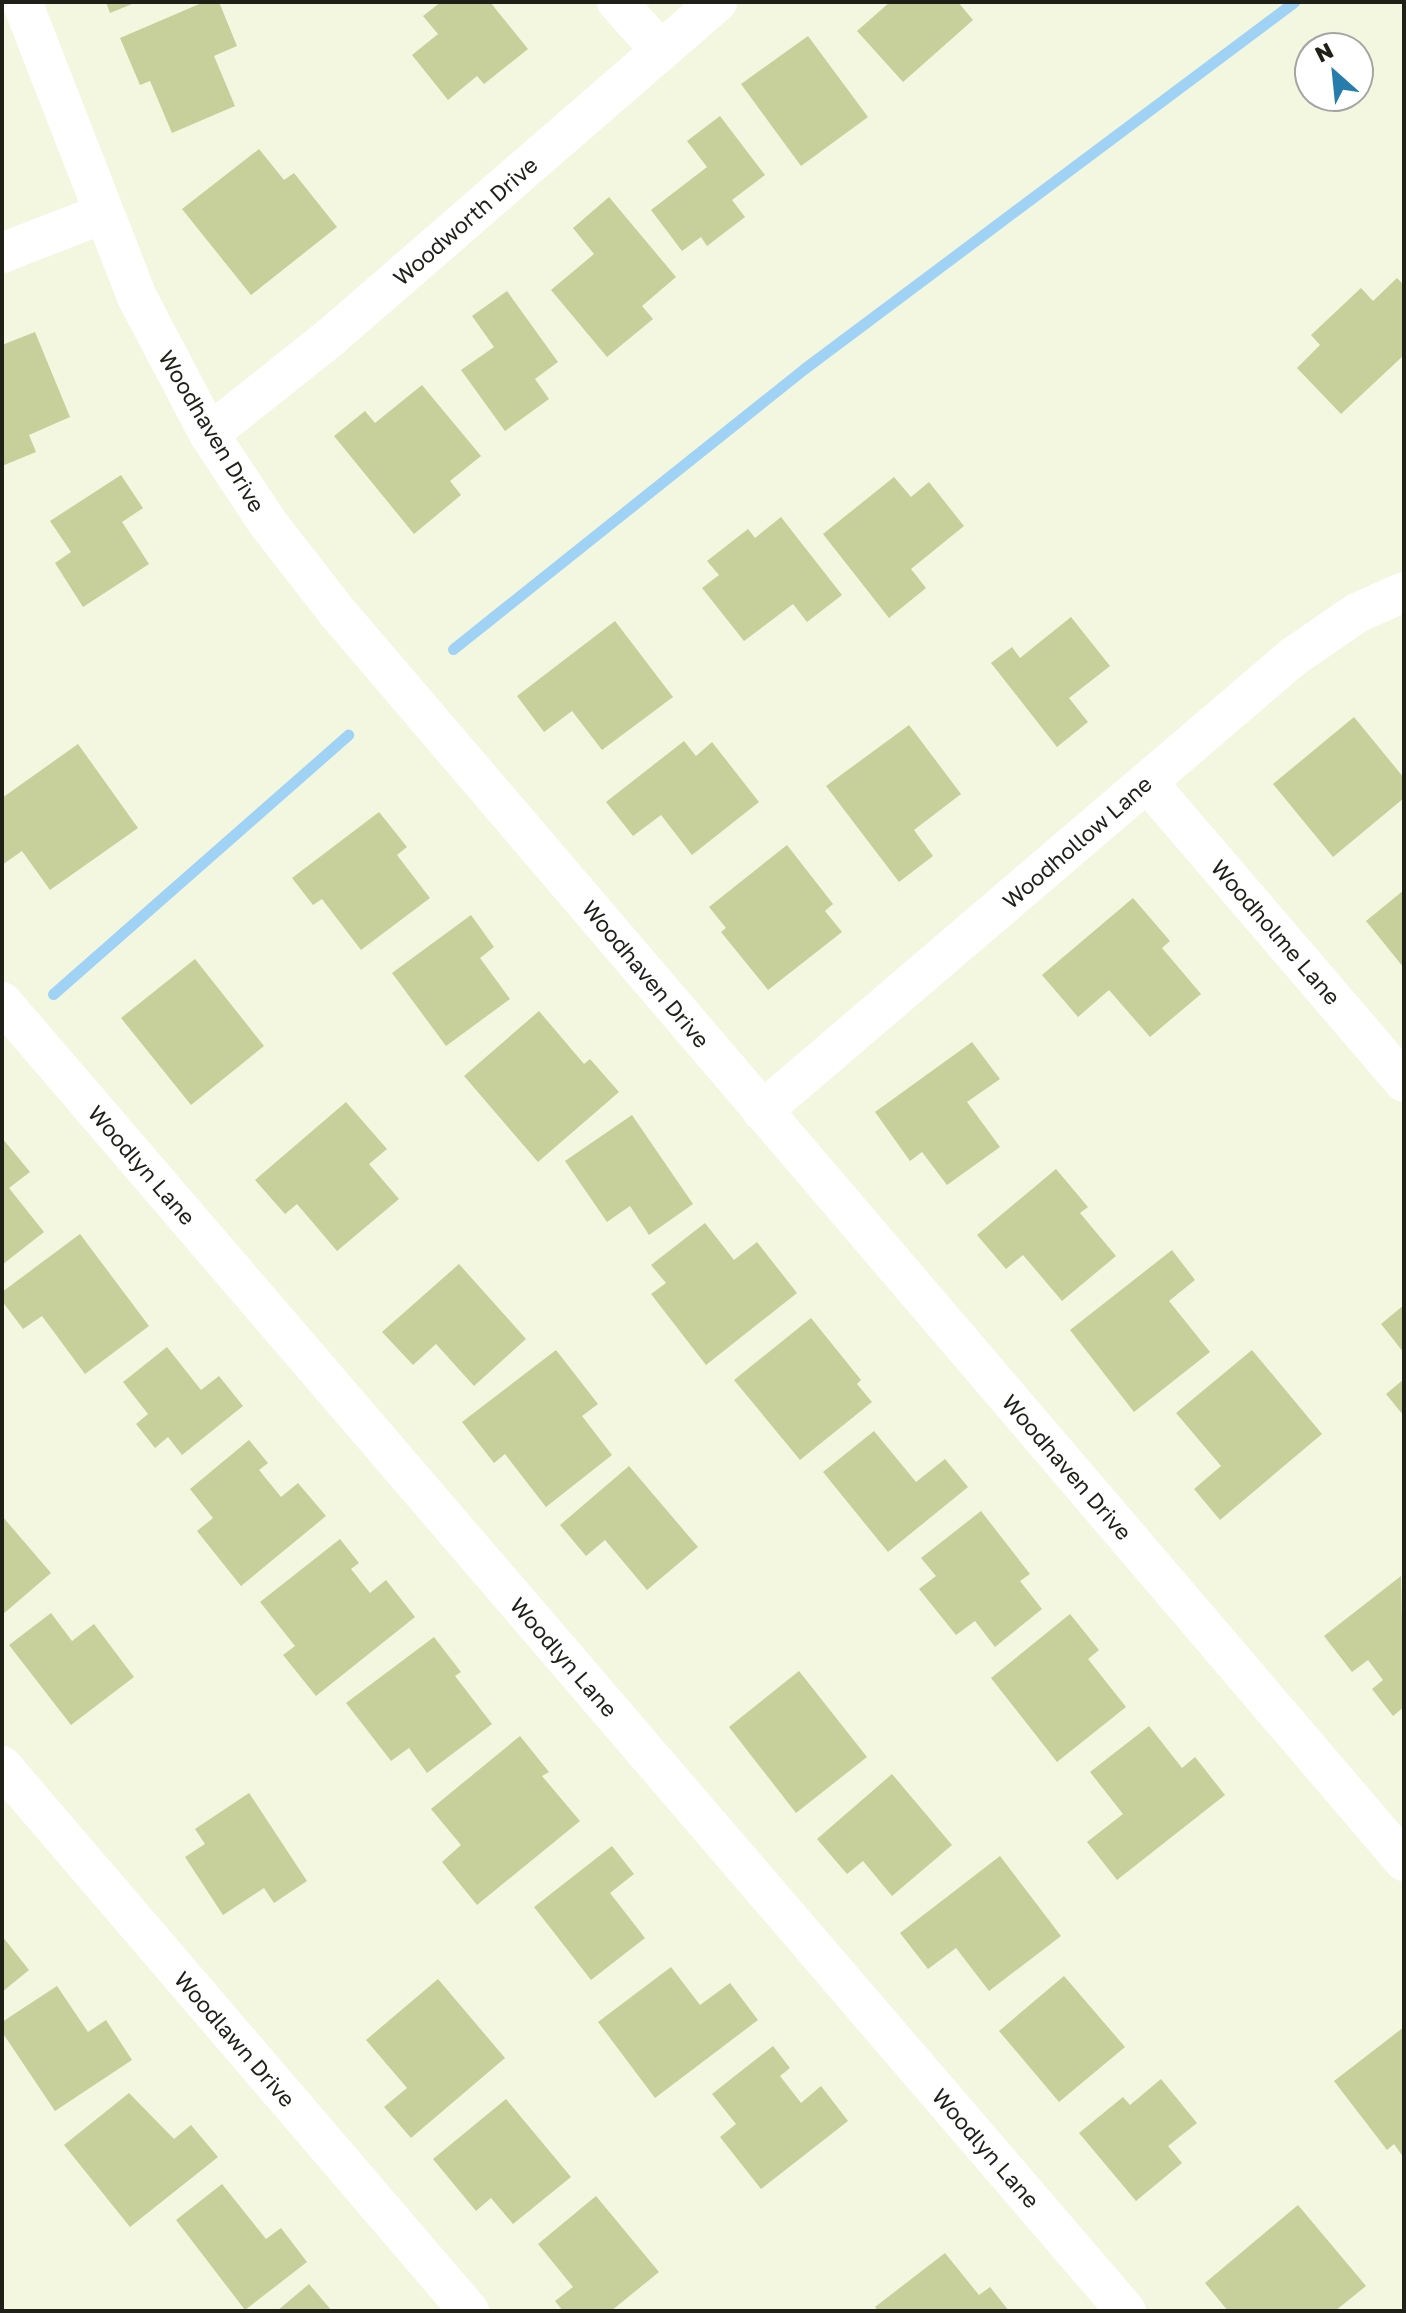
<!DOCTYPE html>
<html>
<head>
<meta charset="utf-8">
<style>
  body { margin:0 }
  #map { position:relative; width:1406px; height:2313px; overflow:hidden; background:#f3f7e0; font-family:"Golos Text",sans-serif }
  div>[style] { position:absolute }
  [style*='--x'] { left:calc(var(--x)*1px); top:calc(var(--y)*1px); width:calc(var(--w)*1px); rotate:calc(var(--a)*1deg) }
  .stream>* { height:11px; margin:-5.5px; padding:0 5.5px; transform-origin:5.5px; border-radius:5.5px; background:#9fd2f4 }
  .building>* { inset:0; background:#c7cf9a }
  .street>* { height:40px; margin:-20px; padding:0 20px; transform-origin:20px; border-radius:20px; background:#fff }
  span { translate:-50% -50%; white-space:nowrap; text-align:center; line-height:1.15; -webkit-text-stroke:6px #fff; paint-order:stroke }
  .street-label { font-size:22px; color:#1f2018 }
  .frame { position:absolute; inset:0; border:4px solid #1f2018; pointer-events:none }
  .north { position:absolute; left:1294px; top:32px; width:80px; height:80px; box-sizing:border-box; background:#fff; border:2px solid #a5a6a3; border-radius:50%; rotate:333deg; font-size:22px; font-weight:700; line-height:32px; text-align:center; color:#1f2018 }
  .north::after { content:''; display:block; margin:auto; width:28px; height:36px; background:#267dac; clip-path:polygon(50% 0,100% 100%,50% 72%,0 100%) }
</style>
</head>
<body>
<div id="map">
  <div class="stream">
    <i style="--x:453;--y:649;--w:450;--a:-38.6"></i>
    <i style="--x:805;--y:368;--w:611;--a:-36.81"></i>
    <i style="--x:53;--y:994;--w:393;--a:-41.3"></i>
  </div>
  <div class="building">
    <i style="clip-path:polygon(106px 2px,137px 2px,110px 13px)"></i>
    <i style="clip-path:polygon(204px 2px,219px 2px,237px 46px,214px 56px,235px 106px,172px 133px,150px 81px,140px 85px,120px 38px)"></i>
    <i style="clip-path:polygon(441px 2px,490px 2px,528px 49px,484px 84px,477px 76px,448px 100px,412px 55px,438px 34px,423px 16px)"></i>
    <i style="clip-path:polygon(890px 2px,958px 2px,973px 20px,903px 82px,857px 31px)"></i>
    <i style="clip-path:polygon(808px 36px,868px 117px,801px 166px,741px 84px)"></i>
    <i style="clip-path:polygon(720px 116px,765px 175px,732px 200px,745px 217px,707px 246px,701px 237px,682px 251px,651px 210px,707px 167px,687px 141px)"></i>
    <i style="clip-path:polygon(259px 149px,284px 180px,294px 173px,337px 227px,251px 295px,182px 209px)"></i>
    <i style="clip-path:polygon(609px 197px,676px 277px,642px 306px,653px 319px,607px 357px,551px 290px,594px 254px,573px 228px)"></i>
    <i style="clip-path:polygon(1397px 278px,1404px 285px,1404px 355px,1341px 414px,1297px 368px,1320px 345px,1311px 335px,1361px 288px,1373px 301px)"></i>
    <i style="clip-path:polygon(507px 291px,558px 362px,535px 379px,549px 399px,505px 431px,461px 370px,494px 347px,472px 316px)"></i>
    <i style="clip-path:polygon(35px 332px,70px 417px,29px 435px,36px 452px,2px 466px,2px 345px)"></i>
    <i style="clip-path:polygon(422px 385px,481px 456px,450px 481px,461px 495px,414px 534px,334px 436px,365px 411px,375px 423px)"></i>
    <i style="clip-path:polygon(121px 475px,143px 508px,122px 522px,149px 564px,83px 607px,55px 563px,71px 552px,50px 521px)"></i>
    <i style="clip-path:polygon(894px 477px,911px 497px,929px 482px,964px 526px,911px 569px,926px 588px,889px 618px,823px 534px)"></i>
    <i style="clip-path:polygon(781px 517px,842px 595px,807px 622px,793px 604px,744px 641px,702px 588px,719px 575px,707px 561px,748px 529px,755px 538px)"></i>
    <i style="clip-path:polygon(1071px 617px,1110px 666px,1069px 698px,1088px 722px,1057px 747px,991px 663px,1012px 647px,1020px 658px)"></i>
    <i style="clip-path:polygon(615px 621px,673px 697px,602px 750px,572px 711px,544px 732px,517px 696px)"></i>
    <i style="clip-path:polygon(1354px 717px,1404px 778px,1404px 798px,1333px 857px,1273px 784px)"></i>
    <i style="clip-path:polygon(909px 725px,961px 794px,914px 830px,933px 856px,899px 882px,826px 786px)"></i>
    <i style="clip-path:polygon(684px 741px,696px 756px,712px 742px,759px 802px,692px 855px,661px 815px,633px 836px,606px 802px)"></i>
    <i style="clip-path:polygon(78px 744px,138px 828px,50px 890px,22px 851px,2px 865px,2px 798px)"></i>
    <i style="clip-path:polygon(379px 812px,407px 847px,397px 855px,430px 898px,361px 950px,322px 899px,313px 905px,292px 878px)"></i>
    <i style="clip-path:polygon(787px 845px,833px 904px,825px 911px,842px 932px,768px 990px,721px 932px,726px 928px,709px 907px)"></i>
    <i style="clip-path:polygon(1404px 890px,1404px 968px,1366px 921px)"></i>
    <i style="clip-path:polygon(1133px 898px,1170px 941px,1162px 948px,1201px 994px,1150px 1037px,1109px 990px,1078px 1017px,1042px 975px)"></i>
    <i style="clip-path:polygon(471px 915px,494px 947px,480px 958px,510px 999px,446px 1046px,392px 973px)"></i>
    <i style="clip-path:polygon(195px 959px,264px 1046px,191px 1105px,121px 1018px)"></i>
    <i style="clip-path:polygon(539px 1011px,584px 1064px,590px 1059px,619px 1092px,538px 1162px,464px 1076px)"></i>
    <i style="clip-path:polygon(972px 1042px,1000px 1079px,967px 1102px,1000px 1147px,947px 1185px,922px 1152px,910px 1161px,875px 1112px)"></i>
    <i style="clip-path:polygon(346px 1102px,387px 1149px,369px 1164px,399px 1199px,337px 1251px,297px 1204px,285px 1214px,255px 1180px)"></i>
    <i style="clip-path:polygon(632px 1115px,693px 1204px,649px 1235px,630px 1206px,607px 1222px,565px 1161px)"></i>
    <i style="clip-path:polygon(2px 1138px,30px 1172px,9px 1188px,44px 1232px,2px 1265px)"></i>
    <i style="clip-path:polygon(1056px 1169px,1088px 1207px,1080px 1213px,1116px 1256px,1062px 1301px,1023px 1255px,1006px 1269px,977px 1235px)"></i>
    <i style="clip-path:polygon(705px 1223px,734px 1260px,757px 1242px,797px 1293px,706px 1365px,651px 1294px,666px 1283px,651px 1265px)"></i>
    <i style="clip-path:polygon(80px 1234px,149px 1326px,85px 1374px,42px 1316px,23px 1329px,2px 1301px,2px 1292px)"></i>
    <i style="clip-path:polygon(1172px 1250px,1195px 1280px,1169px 1301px,1210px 1352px,1134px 1412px,1070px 1330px)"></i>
    <i style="clip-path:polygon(459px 1264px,526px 1339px,474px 1386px,436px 1344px,413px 1365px,382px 1332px)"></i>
    <i style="clip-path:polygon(1404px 1305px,1404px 1353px,1381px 1324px)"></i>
    <i style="clip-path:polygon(811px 1318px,861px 1380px,857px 1384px,872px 1402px,800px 1460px,734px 1380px)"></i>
    <i style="clip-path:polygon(167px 1347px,201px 1390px,219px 1376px,243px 1406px,182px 1455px,168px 1437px,155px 1448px,136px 1424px,148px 1414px,123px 1382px)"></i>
    <i style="clip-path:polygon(556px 1350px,598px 1404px,582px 1416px,612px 1455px,546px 1507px,505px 1454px,494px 1463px,462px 1422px)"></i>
    <i style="clip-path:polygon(1252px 1350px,1322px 1434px,1220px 1520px,1194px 1489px,1221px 1466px,1176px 1413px)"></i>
    <i style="clip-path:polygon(1404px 1379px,1404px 1416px,1386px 1394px)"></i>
    <i style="clip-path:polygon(874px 1431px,916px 1482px,945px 1459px,968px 1487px,888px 1552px,823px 1472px)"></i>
    <i style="clip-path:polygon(249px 1440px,268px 1463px,259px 1470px,281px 1497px,298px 1483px,326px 1516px,241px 1586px,197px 1531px,213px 1518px,190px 1489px)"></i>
    <i style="clip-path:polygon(629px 1466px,698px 1547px,647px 1590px,605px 1540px,586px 1556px,560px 1525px)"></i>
    <i style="clip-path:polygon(981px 1511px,1030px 1574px,1020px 1581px,1042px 1609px,995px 1647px,975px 1621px,956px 1635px,919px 1589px,936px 1576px,921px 1558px)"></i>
    <i style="clip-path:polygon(2px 1516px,51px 1573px,2px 1615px)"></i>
    <i style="clip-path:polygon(340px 1539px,359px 1563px,351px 1569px,370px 1593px,386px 1580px,415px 1617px,316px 1696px,283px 1655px,295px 1646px,260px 1602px)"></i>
    <i style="clip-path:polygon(1401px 1576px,1404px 1707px,1393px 1716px,1372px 1689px,1383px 1680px,1368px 1660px,1352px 1672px,1324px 1636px)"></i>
    <i style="clip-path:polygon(51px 1613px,72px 1641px,94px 1624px,134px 1677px,71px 1725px,9px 1645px)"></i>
    <i style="clip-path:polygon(1070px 1614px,1099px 1650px,1088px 1659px,1126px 1707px,1057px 1762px,991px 1678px)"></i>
    <i style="clip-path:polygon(434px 1637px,461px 1672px,455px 1676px,492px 1724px,427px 1773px,409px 1748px,391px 1761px,346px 1703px)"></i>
    <i style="clip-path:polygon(799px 1671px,867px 1757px,796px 1813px,729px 1727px)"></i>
    <i style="clip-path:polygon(1149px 1726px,1182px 1768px,1195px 1757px,1225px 1795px,1117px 1880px,1087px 1842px,1123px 1814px,1090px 1772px)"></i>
    <i style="clip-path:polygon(520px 1736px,549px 1772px,542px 1776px,580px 1821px,477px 1905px,442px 1862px,461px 1845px,431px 1809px)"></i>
    <i style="clip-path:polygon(892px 1774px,952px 1845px,892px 1896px,863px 1861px,847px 1874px,817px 1839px)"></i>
    <i style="clip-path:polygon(249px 1793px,307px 1881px,274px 1903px,264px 1888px,223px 1915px,185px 1857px,205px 1844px,195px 1829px)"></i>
    <i style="clip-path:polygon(612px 1846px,634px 1874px,610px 1893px,645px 1938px,591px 1980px,534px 1907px)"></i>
    <i style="clip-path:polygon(1000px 1856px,1061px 1936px,989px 1991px,956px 1948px,928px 1969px,900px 1933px)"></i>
    <i style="clip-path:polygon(2px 1936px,29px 1970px,2px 1992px)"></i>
    <i style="clip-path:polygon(671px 1967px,700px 2005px,730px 1983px,758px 2020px,655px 2098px,598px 2022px)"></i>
    <i style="clip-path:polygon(1064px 1976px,1125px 2047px,1059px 2102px,999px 2031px)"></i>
    <i style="clip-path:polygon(438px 1979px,505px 2058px,411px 2138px,384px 2107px,407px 2088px,366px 2040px)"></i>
    <i style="clip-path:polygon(57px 1986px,88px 2032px,106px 2020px,132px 2060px,55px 2111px,2px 2032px,2px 2022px)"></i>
    <i style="clip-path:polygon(1404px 2027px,1404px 2158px,1394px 2144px,1387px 2150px,1334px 2081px)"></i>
    <i style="clip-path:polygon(773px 2046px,790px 2068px,780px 2076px,801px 2103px,821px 2086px,848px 2121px,761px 2189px,720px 2137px,736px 2124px,712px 2094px)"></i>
    <i style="clip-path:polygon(1161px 2079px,1197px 2123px,1168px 2146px,1182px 2163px,1136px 2201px,1079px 2133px,1123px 2097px,1130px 2105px)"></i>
    <i style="clip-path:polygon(129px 2093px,174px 2139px,191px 2125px,218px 2157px,130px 2227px,64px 2145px)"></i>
    <i style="clip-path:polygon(506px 2099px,571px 2177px,513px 2224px,491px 2198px,476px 2211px,433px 2159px)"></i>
    <i style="clip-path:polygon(222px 2184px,266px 2239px,281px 2228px,307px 2262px,245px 2310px,176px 2220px)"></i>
    <i style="clip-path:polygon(596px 2196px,659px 2272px,611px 2311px,563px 2311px,555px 2301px,573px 2287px,538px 2244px)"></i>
    <i style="clip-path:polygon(1298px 2205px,1366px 2286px,1335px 2311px,1228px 2311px,1205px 2283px)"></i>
    <i style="clip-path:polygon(945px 2253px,979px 2295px,990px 2287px,1009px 2311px,878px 2311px,875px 2307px)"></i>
    <i style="clip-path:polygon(309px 2284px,332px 2311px,277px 2311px)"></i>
  </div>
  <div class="street">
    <i style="--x:22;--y:2;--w:317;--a:68.7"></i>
    <i style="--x:137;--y:297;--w:155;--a:62.3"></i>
    <i style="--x:209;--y:434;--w:105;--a:56.6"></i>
    <i style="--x:267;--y:522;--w:114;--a:52.1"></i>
    <i style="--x:337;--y:612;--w:1643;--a:49.49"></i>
    <i style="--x:617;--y:2;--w:64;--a:48.1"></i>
    <i style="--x:2;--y:253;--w:107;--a:-21.3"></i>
    <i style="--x:209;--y:434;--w:157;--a:-38.5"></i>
    <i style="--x:332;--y:336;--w:510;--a:-40.94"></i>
    <i style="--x:1147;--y:782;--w:395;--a:49.4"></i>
    <i style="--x:2;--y:1002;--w:1725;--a:49.35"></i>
    <i style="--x:762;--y:1111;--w:699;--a:-40.53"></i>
    <i style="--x:1293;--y:657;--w:78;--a:-34.5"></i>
    <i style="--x:1357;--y:613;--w:51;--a:-24.1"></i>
    <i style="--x:2;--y:1766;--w:718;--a:49.41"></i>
  </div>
  <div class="street-label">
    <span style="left:465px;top:221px;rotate:-41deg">Woodworth Drive</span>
    <span style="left:212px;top:431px;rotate:59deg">Woodhaven Drive</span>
    <span style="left:1077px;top:842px;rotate:-41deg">Woodhollow Lane</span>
    <span style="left:1276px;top:932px;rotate:49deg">Woodholme Lane</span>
    <span style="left:646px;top:974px;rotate:50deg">Woodhaven Drive</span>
    <span style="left:142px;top:1165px;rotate:49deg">Woodlyn Lane</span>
    <span style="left:1067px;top:1467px;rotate:49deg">Woodhaven Drive</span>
    <span style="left:564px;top:1657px;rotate:49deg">Woodlyn Lane</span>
    <span style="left:235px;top:2039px;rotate:49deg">Woodlawn Drive</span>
    <span style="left:986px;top:2148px;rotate:49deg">Woodlyn Lane</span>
  </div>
  <div class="frame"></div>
  <div class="north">N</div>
</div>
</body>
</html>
